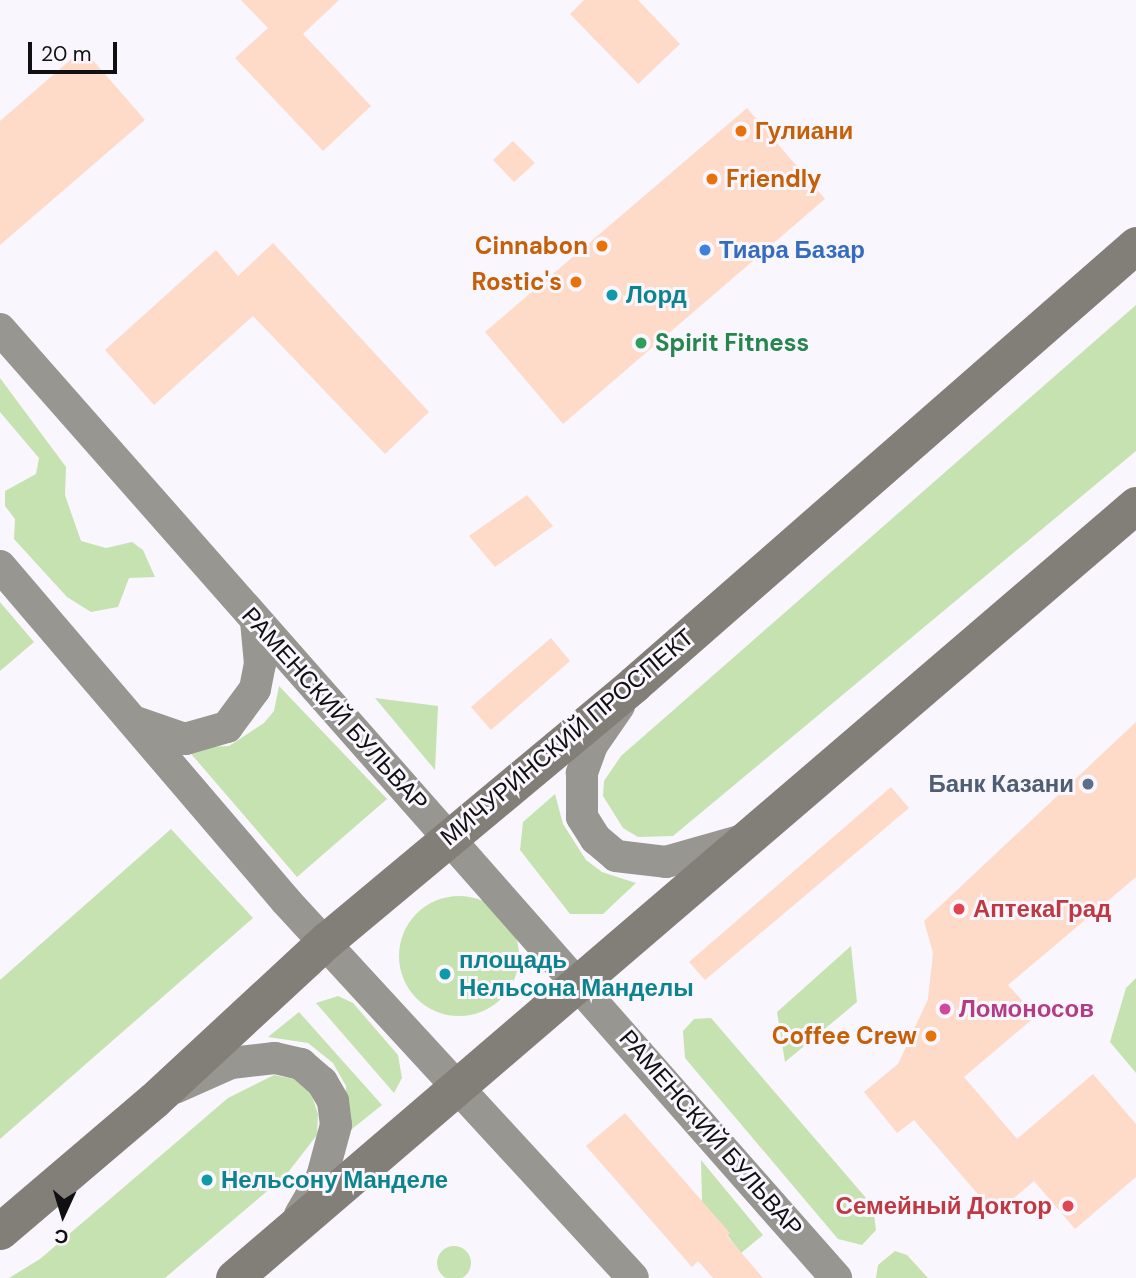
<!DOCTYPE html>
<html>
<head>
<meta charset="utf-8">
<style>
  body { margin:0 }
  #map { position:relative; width:1136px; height:1278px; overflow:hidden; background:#faf6fe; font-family:"DM Sans",sans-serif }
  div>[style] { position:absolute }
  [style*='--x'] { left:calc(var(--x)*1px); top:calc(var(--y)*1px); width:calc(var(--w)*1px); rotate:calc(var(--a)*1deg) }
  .green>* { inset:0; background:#c5e2b0 }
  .round { border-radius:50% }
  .building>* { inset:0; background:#fedac8 }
  .secondary>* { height:32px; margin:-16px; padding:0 16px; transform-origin:16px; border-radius:16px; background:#989691 }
  .primary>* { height:37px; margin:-18.5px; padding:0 18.5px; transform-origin:18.5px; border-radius:18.5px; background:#827f79 }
  .dots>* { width:19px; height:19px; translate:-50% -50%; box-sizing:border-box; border:4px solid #faf6fe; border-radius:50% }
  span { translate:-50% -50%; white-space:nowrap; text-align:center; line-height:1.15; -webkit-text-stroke:6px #faf6fe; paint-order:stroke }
  .food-label { font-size:24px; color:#c56008; font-weight:700 }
  .left { translate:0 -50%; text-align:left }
  .right { translate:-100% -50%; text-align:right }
  .shop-label { font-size:24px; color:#366cbe; font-weight:700 }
  .culture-label { font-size:24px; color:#0d838f; font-weight:700 }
  .leisure-label { font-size:24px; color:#27864d; font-weight:700 }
  .street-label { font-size:24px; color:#100f11 }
  .service-label { font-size:24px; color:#4e5e75; font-weight:700 }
  .health-label { font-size:24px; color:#be3a42; font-weight:700 }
  .hotel-label { font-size:24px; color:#b23c85; font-weight:700 }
  .north { position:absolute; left:28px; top:1180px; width:70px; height:70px; -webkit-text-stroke:5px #faf6fe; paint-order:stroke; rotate:184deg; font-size:19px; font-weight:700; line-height:28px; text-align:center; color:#100f11 }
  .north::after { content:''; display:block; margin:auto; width:24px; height:32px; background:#100f11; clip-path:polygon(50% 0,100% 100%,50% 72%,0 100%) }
  .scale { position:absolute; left:28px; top:42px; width:89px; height:32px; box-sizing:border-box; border:4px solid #100f11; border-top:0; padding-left:9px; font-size:21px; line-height:24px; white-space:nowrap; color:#100f11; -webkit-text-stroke:5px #faf6fe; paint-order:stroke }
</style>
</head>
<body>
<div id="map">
  <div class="green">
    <i style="clip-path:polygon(1136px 305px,1136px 451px,673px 836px,638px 837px,623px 828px,603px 796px,604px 781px,621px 756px)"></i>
    <i style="clip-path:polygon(0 378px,66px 467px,65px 495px,81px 541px,106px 548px,132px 542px,143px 550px,155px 577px,129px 578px,118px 607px,91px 612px,67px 597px,14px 539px,15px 519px,5px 506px,5px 491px,36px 474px,39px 458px,0 412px)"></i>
    <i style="clip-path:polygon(0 602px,34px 642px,0 671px)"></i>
    <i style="clip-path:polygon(279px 686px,387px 799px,297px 877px,186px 748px,229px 746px,264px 723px,274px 711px)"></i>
    <i style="clip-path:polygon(375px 698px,438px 706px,435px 770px)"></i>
    <i style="clip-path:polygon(555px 794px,563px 824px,586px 860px,602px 872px,636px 883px,603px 914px,570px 914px,520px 850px,523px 822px)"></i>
    <i style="clip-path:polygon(171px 829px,253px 918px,0 1139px,0 980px)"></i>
    <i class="round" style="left:399px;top:896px;width:120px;height:120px"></i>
    <i style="clip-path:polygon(851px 946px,857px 1002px,785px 1062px,777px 1012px)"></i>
    <i style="clip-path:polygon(1136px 978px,1136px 1073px,1110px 1042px,1126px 988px)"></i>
    <i style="clip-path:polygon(338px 996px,353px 1003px,398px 1055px,402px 1078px,394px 1093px,316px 1003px)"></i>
    <i style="clip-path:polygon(299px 1012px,382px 1105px,347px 1133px,346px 1086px,333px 1063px,308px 1043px,268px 1037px)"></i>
    <i style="clip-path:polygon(711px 1018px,873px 1206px,876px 1230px,862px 1245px,838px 1239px,685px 1058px,683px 1031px,694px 1019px)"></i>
    <i style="clip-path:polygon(274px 1075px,294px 1079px,311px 1093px,318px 1114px,317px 1135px,286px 1175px,165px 1278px,9px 1278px,40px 1259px,228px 1098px)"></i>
    <i style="clip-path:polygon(701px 1160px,763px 1235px,741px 1253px,702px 1202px)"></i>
    <i class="round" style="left:437px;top:1246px;width:34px;height:34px"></i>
    <i style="clip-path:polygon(895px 1251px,907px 1255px,928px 1278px,876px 1278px,878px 1265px)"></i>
  </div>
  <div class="building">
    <i style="clip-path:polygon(241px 0,339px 0,303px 34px,371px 106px,323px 151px,235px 58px,268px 28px)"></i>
    <i style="clip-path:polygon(584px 0,638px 0,680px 44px,638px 84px,570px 14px)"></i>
    <i style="clip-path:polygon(83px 49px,145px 120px,0 245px,0 121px)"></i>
    <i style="clip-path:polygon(747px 108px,825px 199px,563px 424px,485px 332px)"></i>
    <i style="clip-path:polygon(513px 141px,535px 163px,514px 182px,493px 160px)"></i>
    <i style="clip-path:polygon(273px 243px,429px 412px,385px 454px,253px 316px,154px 405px,105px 350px,216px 250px,238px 276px)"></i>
    <i style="clip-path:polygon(527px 495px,553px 526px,495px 567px,469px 536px)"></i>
    <i style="clip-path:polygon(551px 638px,570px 661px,491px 730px,471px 707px)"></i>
    <i style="clip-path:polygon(1136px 722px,1136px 877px,1008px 985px,1036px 1016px,964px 1077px,1017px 1139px,1093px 1074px,1136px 1124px,1136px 1177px,1075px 1229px,1034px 1181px,995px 1214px,914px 1120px,897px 1133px,864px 1092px,898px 1064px,928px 999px,933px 953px,924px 921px)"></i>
    <i style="clip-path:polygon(891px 787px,909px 808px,705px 980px,689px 962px)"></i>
    <i style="clip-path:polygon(625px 1113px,730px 1233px,727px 1236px,763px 1278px,713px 1278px,698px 1261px,692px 1267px,586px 1146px)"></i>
  </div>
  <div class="secondary">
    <i style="--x:0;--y:329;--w:1265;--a:48.62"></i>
    <i style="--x:0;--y:566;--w:440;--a:49.5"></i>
    <i style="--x:286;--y:901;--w:512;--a:47.37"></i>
    <i style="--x:619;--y:706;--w:47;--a:124.7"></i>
    <i style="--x:592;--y:745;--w:30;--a:110"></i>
    <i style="--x:582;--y:773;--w:44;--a:90"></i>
    <i style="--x:582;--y:817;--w:26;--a:58"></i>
    <i style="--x:596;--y:839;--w:26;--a:40"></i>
    <i style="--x:616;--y:856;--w:50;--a:6.8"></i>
    <i style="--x:666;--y:862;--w:76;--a:-16"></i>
    <i style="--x:136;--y:722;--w:52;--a:19.1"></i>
    <i style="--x:185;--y:739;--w:44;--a:-15.9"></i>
    <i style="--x:227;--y:727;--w:47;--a:-53.6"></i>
    <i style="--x:255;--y:689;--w:25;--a:-79"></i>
    <i style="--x:260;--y:664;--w:43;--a:-95.3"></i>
    <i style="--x:175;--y:1088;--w:61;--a:-24.1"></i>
    <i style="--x:231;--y:1063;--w:44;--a:-6.5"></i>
    <i style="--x:275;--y:1058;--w:27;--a:13"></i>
    <i style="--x:301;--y:1064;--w:28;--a:41"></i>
    <i style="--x:322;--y:1082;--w:22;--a:60"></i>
    <i style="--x:333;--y:1101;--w:24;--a:83"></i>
    <i style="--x:336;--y:1125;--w:54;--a:105.1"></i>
    <i style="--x:322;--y:1177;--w:44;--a:120.1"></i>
  </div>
  <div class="primary">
    <i style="--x:0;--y:1231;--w:202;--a:-40.4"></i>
    <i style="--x:154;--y:1100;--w:236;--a:-42.8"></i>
    <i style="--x:327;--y:940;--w:400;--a:-39.8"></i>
    <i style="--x:634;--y:684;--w:667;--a:-41.17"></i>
    <i style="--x:234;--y:1278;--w:1188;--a:-40.6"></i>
  </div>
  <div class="dots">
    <i style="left:741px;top:131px;background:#e8710a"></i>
    <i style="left:712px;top:179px;background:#e8710a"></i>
    <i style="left:602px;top:246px;background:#e8710a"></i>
    <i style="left:705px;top:250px;background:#3f7fe0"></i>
    <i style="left:576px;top:282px;background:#e8710a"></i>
    <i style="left:612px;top:295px;background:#0f9aa8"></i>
    <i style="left:641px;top:343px;background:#2e9e5b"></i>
    <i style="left:1088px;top:784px;background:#5c6f8a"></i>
    <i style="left:959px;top:909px;background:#e0444e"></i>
    <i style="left:445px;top:974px;background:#0f9aa8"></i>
    <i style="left:945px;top:1009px;background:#d1479c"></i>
    <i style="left:931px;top:1036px;background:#e8710a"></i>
    <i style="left:207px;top:1180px;background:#0f9aa8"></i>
    <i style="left:1068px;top:1206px;background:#e0444e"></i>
  </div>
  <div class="food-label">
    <span class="left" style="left:755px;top:131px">Гулиани</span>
    <span class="left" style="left:726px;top:179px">Friendly</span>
    <span class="right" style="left:588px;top:246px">Cinnabon</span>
    <span class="right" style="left:562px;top:282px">Rostic's</span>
    <span class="right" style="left:917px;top:1036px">Coffee Crew</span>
  </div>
  <div class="shop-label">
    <span class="left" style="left:719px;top:250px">Тиара Базар</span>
  </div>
  <div class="culture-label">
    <span class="left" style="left:626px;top:295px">Лорд</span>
    <span class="left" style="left:459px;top:974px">площадь<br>Нельсона Манделы</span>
    <span class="left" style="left:221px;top:1180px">Нельсону Манделе</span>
  </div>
  <div class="leisure-label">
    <span class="left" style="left:655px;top:343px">Spirit Fitness</span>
  </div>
  <div class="street-label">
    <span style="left:335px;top:709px;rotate:48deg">РАМЕНСКИЙ БУЛЬВАР</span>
    <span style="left:567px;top:737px;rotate:-40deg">МИЧУРИНСКИЙ ПРОСПЕКТ</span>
    <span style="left:711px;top:1133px;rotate:49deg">РАМЕНСКИЙ БУЛЬВАР</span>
  </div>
  <div class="service-label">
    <span class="right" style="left:1074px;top:784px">Банк Казани</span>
  </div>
  <div class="health-label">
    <span class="left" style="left:973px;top:909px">АптекаГрад</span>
    <span class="right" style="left:1052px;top:1206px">Семейный Доктор</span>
  </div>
  <div class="hotel-label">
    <span class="left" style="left:959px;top:1009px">Ломоносов</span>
  </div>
  <div class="north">С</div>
  <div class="scale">20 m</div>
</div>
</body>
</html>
